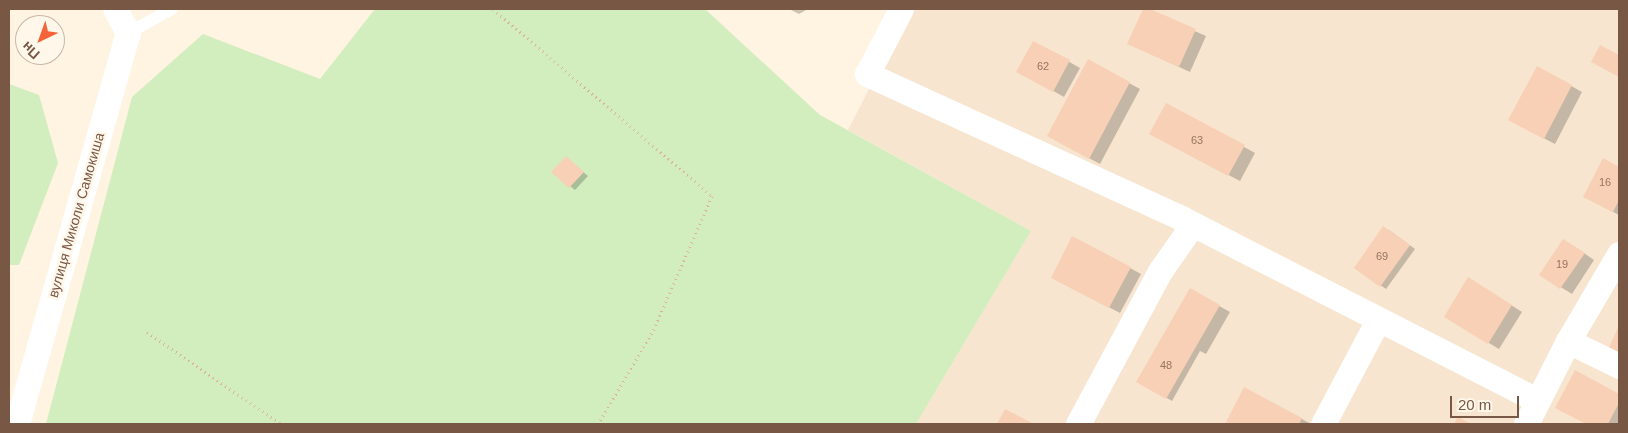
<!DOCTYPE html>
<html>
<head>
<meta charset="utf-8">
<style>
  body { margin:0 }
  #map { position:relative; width:1628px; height:433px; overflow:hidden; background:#fff3e1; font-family:Arial,sans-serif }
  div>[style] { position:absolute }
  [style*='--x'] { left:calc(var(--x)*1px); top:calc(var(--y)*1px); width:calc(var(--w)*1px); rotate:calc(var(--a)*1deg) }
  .residential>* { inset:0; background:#f7e5cf }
  .green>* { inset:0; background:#d2edbe }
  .shadow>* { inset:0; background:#0003 }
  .building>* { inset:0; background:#f7d0b6 }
  .path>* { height:3px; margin-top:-1.5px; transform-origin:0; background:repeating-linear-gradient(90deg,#dcb399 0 1px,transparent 0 5px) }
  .lane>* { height:12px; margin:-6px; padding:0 6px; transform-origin:6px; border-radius:6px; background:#fff }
  .street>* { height:25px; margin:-12.5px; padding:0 12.5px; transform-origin:12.5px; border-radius:12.5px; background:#fff }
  span { translate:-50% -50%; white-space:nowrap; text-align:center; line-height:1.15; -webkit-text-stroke:5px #fff7ea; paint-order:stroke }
  .number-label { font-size:11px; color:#987561 }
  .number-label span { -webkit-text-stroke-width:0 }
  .street-label { font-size:14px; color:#795745 }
  .frame { position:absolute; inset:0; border:10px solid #795745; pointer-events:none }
  .north { position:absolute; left:15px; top:15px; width:50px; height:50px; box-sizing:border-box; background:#fff7ea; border:1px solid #c9b7a8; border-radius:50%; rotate:222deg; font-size:14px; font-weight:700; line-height:20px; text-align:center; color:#795745 }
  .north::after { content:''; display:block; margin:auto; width:18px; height:22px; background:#f5633a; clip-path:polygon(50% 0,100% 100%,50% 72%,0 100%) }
  .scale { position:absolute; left:1450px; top:396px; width:69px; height:22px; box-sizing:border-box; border:2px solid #795745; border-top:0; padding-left:6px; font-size:15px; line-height:18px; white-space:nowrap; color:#795745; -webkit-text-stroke:4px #fff7ea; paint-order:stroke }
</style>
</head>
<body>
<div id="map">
  <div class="residential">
    <i style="clip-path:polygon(910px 9px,1619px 9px,1619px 424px,916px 424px,1031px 231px,848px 130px)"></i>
  </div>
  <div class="green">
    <i style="clip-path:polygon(375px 9px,705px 9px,820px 115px,1031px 231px,916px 424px,46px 424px,132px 97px,203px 34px,320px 79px)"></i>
    <i style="clip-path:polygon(9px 84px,39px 95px,58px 163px,19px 265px,9px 265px)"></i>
  </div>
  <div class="shadow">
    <i style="clip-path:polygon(789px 9px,808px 9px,799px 14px)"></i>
    <i style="clip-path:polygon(1144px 9px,1206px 36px,1190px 72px,1129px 44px)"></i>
    <i style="clip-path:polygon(1034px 42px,1080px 68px,1064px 97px,1018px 71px)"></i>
    <i style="clip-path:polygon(1088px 61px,1140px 89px,1100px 164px,1059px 142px)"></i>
    <i style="clip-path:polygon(1537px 67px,1582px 92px,1555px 144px,1520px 126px)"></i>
    <i style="clip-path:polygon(1167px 104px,1255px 153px,1240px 181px,1162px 140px)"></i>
    <i style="clip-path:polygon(566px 158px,588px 176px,575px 190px,553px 172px)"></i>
    <i style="clip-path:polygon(1603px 160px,1619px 168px,1619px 215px,1596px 203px)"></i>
    <i style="clip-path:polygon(1389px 230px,1415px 249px,1386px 289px,1355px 268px)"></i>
    <i style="clip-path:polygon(1575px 247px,1594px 260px,1572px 294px,1541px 275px)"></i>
    <i style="clip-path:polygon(1130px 268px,1141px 274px,1120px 313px,1063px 283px)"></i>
    <i style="clip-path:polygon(1479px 285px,1522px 312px,1499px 349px,1489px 343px)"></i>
    <i style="clip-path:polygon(1190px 290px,1230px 312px,1206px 354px,1200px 351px,1172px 401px,1138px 381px)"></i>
    <i style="clip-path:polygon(1576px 372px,1619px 395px,1619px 424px,1588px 424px,1568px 414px)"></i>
    <i style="clip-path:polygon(1245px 389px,1302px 419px,1311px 424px,1226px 424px)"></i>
  </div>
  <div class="building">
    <i style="clip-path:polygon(1143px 9px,1150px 9px,1196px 29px,1179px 67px,1127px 44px)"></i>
    <i style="clip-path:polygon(1033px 41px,1070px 60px,1053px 92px,1016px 72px)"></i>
    <i style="clip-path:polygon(1600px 45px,1619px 55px,1619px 77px,1591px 62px)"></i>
    <i style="clip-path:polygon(1088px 59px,1130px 82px,1089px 159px,1047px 136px)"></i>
    <i style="clip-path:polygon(1537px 66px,1572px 85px,1544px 139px,1508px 120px)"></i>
    <i style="clip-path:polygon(1166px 103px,1245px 145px,1228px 176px,1149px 134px)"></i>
    <i style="clip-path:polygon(566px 156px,584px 172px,569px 188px,551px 172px)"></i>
    <i style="clip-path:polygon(1603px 158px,1619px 167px,1619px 200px,1613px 212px,1583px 197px)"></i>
    <i style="clip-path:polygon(1383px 226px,1410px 245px,1380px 287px,1354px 268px)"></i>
    <i style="clip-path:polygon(1072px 236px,1131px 267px,1109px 308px,1051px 278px)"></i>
    <i style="clip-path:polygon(1563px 239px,1585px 253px,1560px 289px,1539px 275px)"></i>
    <i style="clip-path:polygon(1468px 277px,1512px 305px,1488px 344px,1444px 317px)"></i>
    <i style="clip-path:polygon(1190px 288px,1220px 305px,1166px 399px,1136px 382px)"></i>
    <i style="clip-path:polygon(1619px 325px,1619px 355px,1608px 350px)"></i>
    <i style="clip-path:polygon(1575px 370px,1619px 394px,1619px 403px,1608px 424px,1586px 424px,1555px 408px)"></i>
    <i style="clip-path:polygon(1244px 387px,1302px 418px,1299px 424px,1225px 424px)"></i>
    <i style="clip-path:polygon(1005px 409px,1034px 424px,997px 424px)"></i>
    <i style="clip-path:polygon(1458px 417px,1471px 424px,1454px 424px)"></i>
  </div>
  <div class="path">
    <i style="--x:493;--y:9;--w:288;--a:40.5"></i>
    <i style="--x:712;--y:196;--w:145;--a:113.6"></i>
    <i style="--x:654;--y:329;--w:110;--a:120.5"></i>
    <i style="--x:147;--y:332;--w:163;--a:34.5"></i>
  </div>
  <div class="lane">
    <i style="--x:128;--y:33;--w:50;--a:-28.6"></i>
  </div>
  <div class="street">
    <i style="--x:901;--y:9;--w:73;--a:117.6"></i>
    <i style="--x:867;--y:74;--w:345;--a:24.6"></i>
    <i style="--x:1181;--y:218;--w:401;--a:27.1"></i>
    <i style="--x:1568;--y:341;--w:57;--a:26.1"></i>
    <i style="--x:17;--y:424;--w:406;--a:-74.2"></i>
    <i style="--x:128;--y:33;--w:27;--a:-118"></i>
    <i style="--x:1078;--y:424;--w:174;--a:-61.8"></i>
    <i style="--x:1160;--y:271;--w:57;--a:-54.9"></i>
    <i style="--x:1323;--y:424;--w:118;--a:-62.1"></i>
    <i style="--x:1526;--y:424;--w:93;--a:-63.2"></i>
    <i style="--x:1568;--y:341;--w:101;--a:-59.6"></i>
  </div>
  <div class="number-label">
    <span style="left:1043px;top:66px">62</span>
    <span style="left:1197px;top:140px">63</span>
    <span style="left:1605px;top:182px">16</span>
    <span style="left:1382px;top:256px">69</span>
    <span style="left:1562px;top:264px">19</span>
    <span style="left:1166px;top:365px">48</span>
  </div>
  <div class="street-label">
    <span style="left:76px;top:215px;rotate:-74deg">вулиця Миколи Самокиша</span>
  </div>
  <div class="frame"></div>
  <div class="north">Пн</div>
  <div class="scale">20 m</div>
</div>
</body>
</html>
